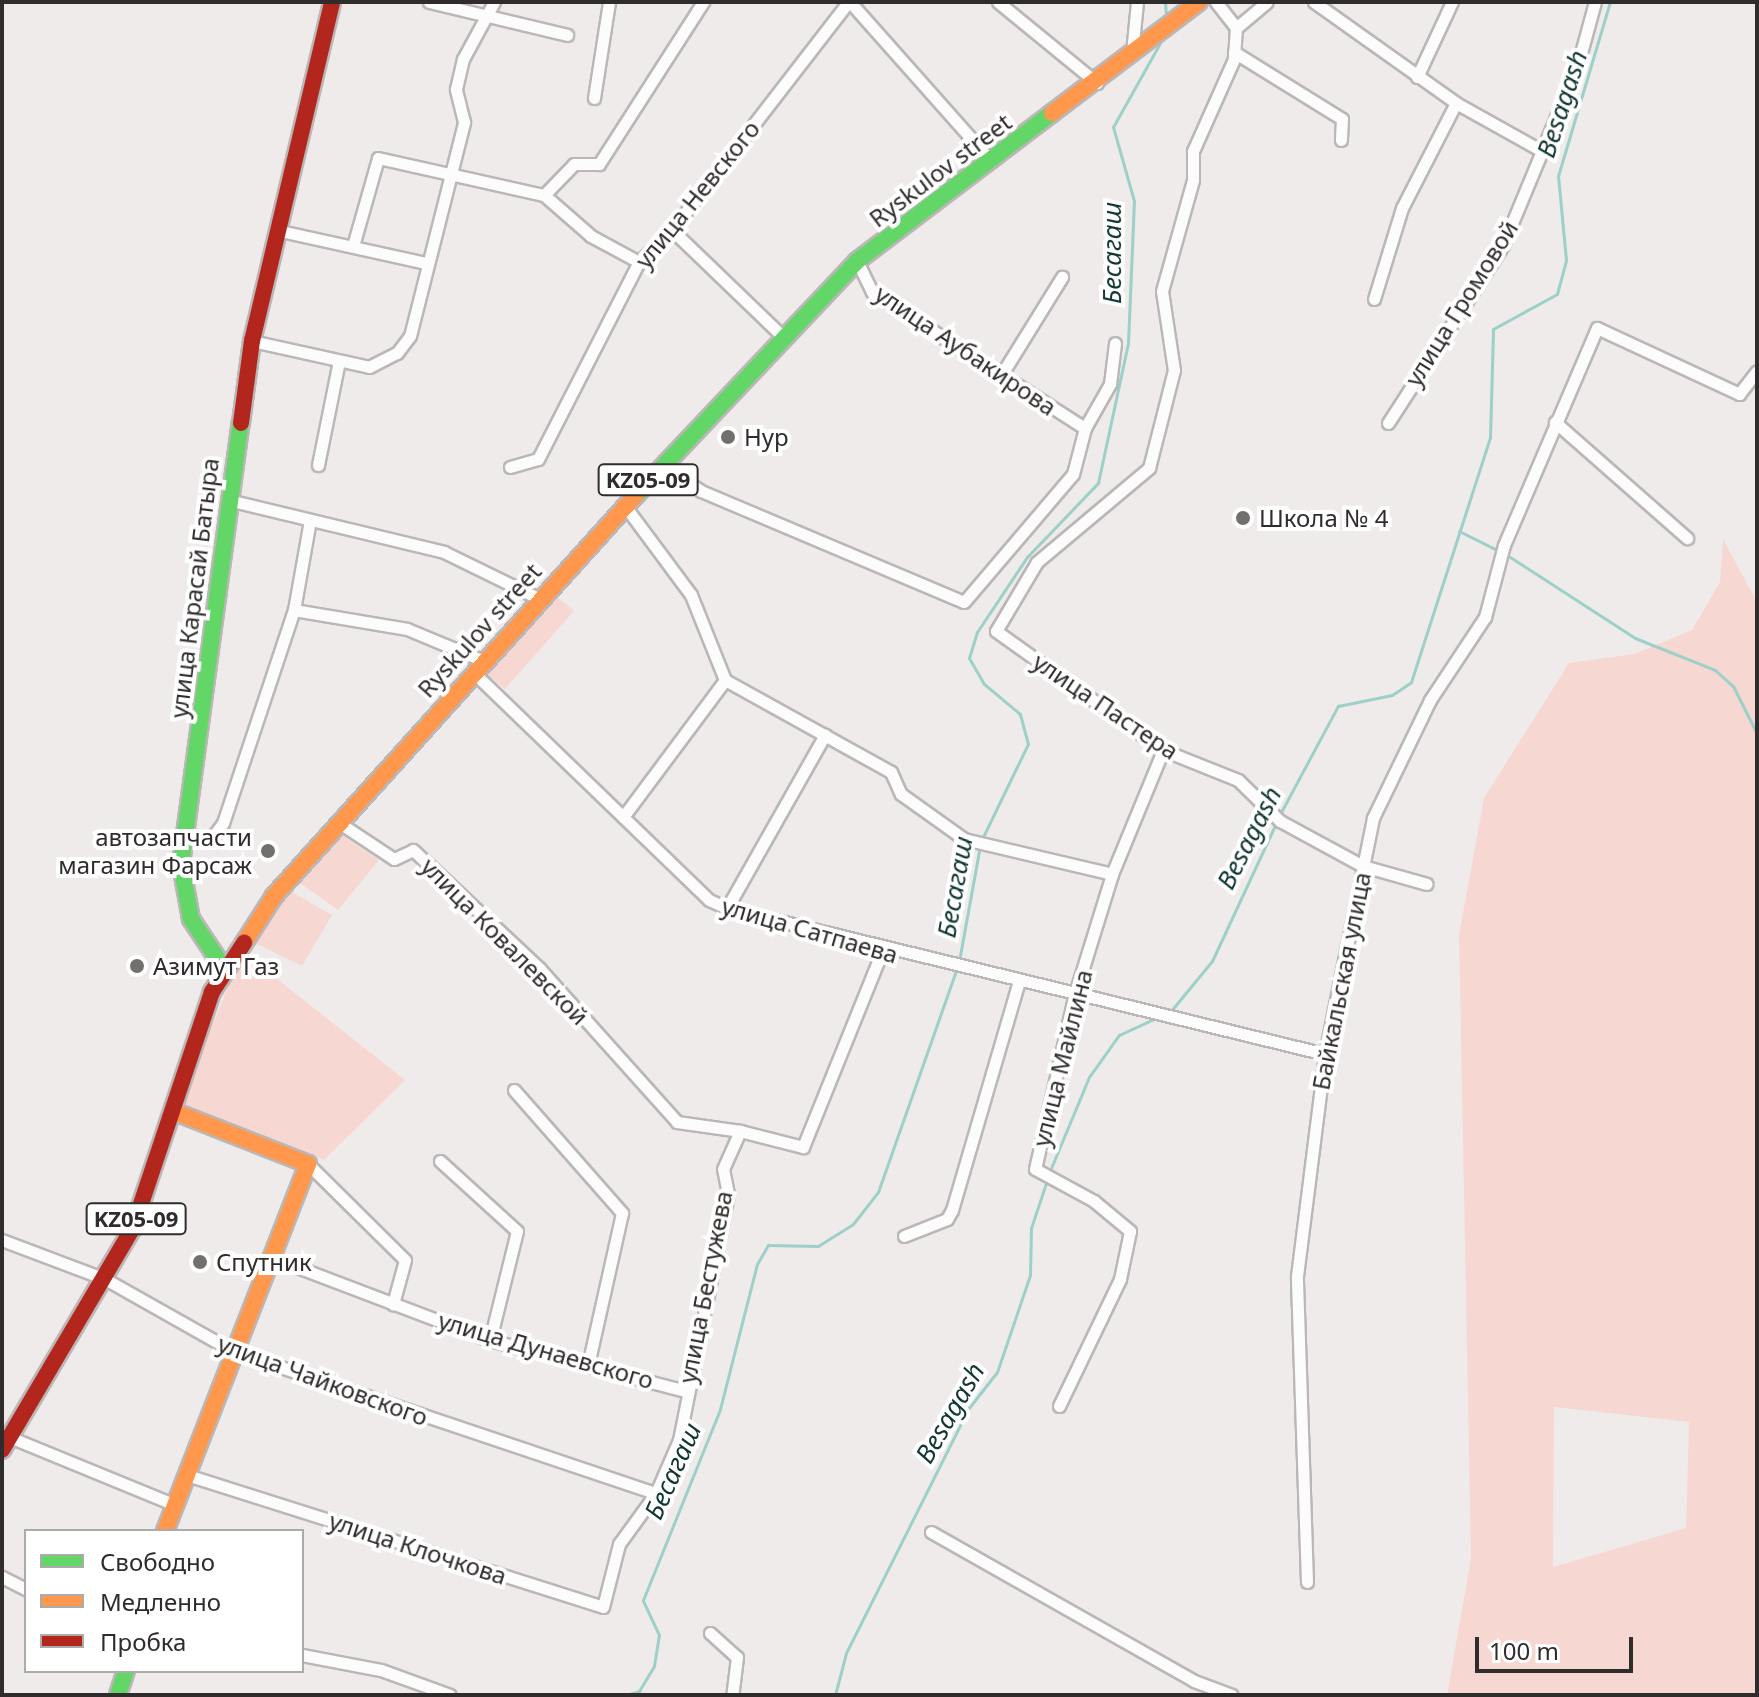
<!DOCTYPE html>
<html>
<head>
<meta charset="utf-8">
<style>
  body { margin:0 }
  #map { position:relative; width:1759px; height:1697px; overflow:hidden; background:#f0ebeb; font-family:"Noto Sans",sans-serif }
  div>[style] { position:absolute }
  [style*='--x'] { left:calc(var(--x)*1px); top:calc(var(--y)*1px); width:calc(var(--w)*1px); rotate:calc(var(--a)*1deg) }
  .green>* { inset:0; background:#f7d7d2 }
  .stream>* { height:3px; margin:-1.5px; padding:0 1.5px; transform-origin:1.5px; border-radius:1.5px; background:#9cd0c8 }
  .roads { filter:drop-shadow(2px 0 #bbb7b6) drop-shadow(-2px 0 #bbb7b6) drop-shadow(0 2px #bbb7b6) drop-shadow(0 -2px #bbb7b6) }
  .street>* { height:11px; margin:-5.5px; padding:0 5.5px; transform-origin:5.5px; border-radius:5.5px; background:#fdfcfc }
  .fast>* { height:16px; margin:-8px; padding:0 8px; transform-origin:8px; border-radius:8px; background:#63d668 }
  .slow>* { height:16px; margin:-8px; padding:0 8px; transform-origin:8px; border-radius:8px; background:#ff974d }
  .jam>* { height:16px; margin:-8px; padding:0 8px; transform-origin:8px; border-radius:8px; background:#b3261e }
  .dots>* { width:22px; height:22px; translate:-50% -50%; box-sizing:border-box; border:4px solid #fff; border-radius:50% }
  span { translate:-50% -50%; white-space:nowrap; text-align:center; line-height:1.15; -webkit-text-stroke:8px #fff; paint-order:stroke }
  .shield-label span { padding:2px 6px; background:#fff; border:2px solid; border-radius:6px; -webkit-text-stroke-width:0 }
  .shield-label { font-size:22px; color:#2f2c2b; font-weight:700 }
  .street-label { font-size:24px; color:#2f2c2b }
  .poi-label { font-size:24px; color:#2f2c2b }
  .left { translate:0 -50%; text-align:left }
  .right { translate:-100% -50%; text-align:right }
  .water-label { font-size:26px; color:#113732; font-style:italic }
  .frame { position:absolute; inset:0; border:4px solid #2f2c2b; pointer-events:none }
  .legend { position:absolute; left:24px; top:1529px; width:280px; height:144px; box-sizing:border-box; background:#fff; border:2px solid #acabaa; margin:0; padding:10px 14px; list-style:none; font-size:24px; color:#2f2c2b }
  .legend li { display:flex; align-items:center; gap:16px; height:40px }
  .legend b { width:40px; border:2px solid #acabaa }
  .scale { position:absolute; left:1475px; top:1637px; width:158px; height:36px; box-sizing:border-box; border:4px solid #2f2c2b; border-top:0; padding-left:10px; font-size:24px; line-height:28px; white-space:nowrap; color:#2f2c2b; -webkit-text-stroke:6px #fff; paint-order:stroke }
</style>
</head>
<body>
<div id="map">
  <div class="green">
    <i style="clip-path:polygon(evenodd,1723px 539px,1757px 602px,1757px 1695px,1447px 1695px,1471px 1558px,1459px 935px,1484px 798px,1569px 663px,1634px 654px,1692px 630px,1720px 582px,1723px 539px,1554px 1407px,1689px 1422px,1686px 1528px,1553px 1567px,1554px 1407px)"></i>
    <i style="clip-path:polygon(555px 595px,574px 611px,505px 689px,486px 673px)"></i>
    <i style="clip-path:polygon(340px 834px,379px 860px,338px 910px,297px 881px)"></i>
    <i style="clip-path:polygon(290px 891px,332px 915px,302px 966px,249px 940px)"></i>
    <i style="clip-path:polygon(243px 952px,405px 1080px,324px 1160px,178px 1106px)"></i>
  </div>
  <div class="stream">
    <i style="--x:1165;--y:2;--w:16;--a:86"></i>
    <i style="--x:1459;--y:531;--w:40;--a:26.6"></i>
    <i style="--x:1510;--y:557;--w:149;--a:32.9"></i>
    <i style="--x:1635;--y:638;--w:86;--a:21.8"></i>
    <i style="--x:1715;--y:670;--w:24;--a:42"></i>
    <i style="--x:1733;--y:686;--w:54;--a:63.4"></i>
    <i style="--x:1280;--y:814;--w:123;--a:-61.8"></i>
    <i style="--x:1338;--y:706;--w:55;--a:-11.5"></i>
    <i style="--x:1392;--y:695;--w:23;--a:-34"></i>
    <i style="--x:1411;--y:682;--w:256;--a:-72.1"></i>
    <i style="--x:1490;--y:438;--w:109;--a:-88.4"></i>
    <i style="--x:1493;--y:329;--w:73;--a:-28.7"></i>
    <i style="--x:1557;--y:294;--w:35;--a:-75"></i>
    <i style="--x:1566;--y:260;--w:84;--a:-95.4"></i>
    <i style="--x:1558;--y:176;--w:182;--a:-73.4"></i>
    <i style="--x:982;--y:839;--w:106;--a:-64.2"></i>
    <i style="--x:1028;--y:744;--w:31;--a:-105"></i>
    <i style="--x:1020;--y:714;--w:47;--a:-140.2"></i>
    <i style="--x:984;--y:684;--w:30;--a:-120"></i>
    <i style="--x:969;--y:658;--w:27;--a:-73"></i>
    <i style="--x:977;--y:632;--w:90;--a:-56.3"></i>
    <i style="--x:1027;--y:557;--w:103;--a:-46.2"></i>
    <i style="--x:1098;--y:483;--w:143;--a:-77.9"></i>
    <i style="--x:1128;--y:343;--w:142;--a:-87.6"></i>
    <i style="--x:1134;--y:201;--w:77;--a:-105.8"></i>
    <i style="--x:1113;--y:127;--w:98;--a:-60.8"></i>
    <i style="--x:959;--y:961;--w:117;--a:-79.7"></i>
    <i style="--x:1170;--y:1012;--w:66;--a:-50.5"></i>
    <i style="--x:1212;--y:961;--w:154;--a:-65.1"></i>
    <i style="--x:1049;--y:1173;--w:104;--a:-67.4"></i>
    <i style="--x:1089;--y:1077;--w:52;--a:-54.5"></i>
    <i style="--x:1119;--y:1035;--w:41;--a:-24.7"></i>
    <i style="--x:626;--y:1695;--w:14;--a:-17"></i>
    <i style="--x:639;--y:1691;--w:29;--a:-59"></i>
    <i style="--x:654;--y:1666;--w:31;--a:-81"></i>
    <i style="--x:659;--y:1635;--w:38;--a:-115"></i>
    <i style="--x:643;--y:1600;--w:206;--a:-68"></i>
    <i style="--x:720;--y:1409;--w:150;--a:-75.7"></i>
    <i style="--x:757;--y:1264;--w:22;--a:-60"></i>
    <i style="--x:768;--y:1245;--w:50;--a:1.1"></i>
    <i style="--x:818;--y:1246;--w:41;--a:-32.2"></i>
    <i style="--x:853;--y:1224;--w:41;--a:-52"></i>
    <i style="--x:878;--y:1192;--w:238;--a:-70.6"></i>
    <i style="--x:835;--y:1695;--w:43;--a:-75.3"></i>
    <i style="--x:846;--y:1653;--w:273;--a:-63.4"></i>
    <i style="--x:968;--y:1409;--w:47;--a:-51.9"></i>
    <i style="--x:997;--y:1372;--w:102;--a:-71.2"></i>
    <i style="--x:1030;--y:1275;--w:47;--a:-88.8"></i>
    <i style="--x:1031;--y:1228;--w:51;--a:-71.6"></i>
  </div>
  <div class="roads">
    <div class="street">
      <i style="--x:429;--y:2;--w:142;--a:13.4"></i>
      <i style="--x:850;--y:2;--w:213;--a:48.4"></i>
      <i style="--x:998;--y:2;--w:128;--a:39.3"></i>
      <i style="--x:1216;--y:2;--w:33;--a:52"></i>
      <i style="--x:1236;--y:28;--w:31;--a:94"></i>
      <i style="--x:1234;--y:59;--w:101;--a:114"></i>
      <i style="--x:1193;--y:151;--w:29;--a:90"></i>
      <i style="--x:1193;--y:180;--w:115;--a:105.6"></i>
      <i style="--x:1162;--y:291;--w:80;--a:81.4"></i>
      <i style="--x:1174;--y:370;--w:101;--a:104.3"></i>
      <i style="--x:1149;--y:468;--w:146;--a:140"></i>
      <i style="--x:1037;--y:562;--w:80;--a:120.7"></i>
      <i style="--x:996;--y:631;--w:205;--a:35.5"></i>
      <i style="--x:1163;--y:750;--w:81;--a:21.8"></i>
      <i style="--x:1238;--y:780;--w:59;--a:44.3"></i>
      <i style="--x:1280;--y:821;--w:94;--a:28.5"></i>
      <i style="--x:1363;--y:866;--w:66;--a:15.7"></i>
      <i style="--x:1314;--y:2;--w:174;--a:35.4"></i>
      <i style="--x:1456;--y:103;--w:98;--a:29.2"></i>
      <i style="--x:1236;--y:28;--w:40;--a:-40"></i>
      <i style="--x:1234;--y:52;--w:127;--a:31.8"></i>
      <i style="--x:1342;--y:119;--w:21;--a:93"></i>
      <i style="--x:1132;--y:53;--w:51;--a:-84.4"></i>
      <i style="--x:1417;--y:77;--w:83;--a:-65"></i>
      <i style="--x:594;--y:98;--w:97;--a:-81.1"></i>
      <i style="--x:276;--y:230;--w:154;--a:12.4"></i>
      <i style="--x:672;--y:230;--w:151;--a:43.9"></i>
      <i style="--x:353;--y:246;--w:91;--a:-74.1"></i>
      <i style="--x:378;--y:158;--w:170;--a:12.6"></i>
      <i style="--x:857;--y:261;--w:34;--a:64"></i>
      <i style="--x:872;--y:292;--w:253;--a:32.6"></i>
      <i style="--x:639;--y:262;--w:55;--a:-151.6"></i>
      <i style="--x:591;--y:236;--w:62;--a:-138.9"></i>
      <i style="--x:544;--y:195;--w:43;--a:-45.9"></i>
      <i style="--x:574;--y:164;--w:25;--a:0"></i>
      <i style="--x:599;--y:164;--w:193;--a:-57.3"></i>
      <i style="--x:1374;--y:299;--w:95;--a:-72.9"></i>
      <i style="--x:1402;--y:208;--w:118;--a:-62.8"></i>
      <i style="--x:252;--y:341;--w:120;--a:12.5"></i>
      <i style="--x:369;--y:367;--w:31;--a:-27"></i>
      <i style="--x:397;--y:353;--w:21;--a:-53"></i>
      <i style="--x:410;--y:336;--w:221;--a:-75.8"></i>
      <i style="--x:464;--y:122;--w:34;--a:-104"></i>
      <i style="--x:456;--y:89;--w:31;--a:-77"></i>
      <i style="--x:463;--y:59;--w:65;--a:-61.5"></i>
      <i style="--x:1000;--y:377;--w:118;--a:-58.2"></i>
      <i style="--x:1555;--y:422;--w:176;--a:41.3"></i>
      <i style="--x:1388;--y:423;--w:212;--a:-57.1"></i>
      <i style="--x:1503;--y:245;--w:196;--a:-67.5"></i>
      <i style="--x:1578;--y:64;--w:64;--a:-74.7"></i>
      <i style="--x:318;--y:465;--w:106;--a:-78.6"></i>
      <i style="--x:662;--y:465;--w:47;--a:33.7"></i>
      <i style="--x:701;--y:491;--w:285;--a:22.9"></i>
      <i style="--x:964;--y:602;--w:168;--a:-49.6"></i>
      <i style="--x:1073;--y:474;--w:48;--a:-75.4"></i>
      <i style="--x:1085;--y:428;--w:51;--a:-60.4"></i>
      <i style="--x:1110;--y:384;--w:41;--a:-83"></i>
      <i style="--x:510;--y:467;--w:29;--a:-16"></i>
      <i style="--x:538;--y:459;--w:221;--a:-62.9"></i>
      <i style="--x:639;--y:262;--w:46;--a:-44.1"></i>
      <i style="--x:672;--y:230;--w:288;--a:-52.3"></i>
      <i style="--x:228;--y:500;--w:222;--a:13.5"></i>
      <i style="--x:444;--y:552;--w:107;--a:26.1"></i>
      <i style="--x:625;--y:506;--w:111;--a:53.4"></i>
      <i style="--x:691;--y:595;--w:92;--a:68.2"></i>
      <i style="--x:725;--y:680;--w:190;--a:29"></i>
      <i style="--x:891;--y:772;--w:24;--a:66"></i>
      <i style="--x:901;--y:794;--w:77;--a:35.5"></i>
      <i style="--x:964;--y:839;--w:152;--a:13.3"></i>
      <i style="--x:294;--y:610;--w:115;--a:9.5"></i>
      <i style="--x:407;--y:629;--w:83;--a:22.6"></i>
      <i style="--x:473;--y:672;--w:328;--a:44"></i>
      <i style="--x:709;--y:900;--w:20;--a:24"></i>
      <i style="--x:727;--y:908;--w:616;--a:13.72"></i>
      <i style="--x:623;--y:817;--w:171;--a:-53.3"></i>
      <i style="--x:338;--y:822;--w:67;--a:33.5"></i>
      <i style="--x:394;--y:859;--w:21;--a:-25"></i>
      <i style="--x:413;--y:850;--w:173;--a:43.1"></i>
      <i style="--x:539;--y:968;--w:207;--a:48.1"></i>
      <i style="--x:677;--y:1122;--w:64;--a:8.1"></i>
      <i style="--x:184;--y:841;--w:31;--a:-11"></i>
      <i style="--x:214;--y:835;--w:15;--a:-53"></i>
      <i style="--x:223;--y:823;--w:225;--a:-71.6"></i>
      <i style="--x:294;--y:610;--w:91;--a:-79.9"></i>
      <i style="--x:727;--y:908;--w:199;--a:-60.5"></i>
      <i style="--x:514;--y:1090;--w:164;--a:48.7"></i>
      <i style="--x:622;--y:1213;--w:156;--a:102.6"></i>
      <i style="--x:440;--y:1161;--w:104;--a:42.3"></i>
      <i style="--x:517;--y:1231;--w:112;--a:103.9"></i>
      <i style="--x:308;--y:1164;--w:136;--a:44.7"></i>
      <i style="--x:405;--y:1260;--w:46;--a:105.3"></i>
      <i style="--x:904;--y:1236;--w:46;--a:-21.6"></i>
      <i style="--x:947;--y:1219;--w:10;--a:-61"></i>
      <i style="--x:952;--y:1210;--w:235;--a:-73.7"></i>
      <i style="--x:2;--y:1240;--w:110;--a:20.7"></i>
      <i style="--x:105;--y:1279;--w:147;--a:29.4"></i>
      <i style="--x:233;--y:1351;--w:446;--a:18.6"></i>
      <i style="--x:271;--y:1257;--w:234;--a:20.8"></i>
      <i style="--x:490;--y:1340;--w:203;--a:14.6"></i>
      <i style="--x:1059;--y:1406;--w:141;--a:-64.3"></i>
      <i style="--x:1120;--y:1279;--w:49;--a:-78.2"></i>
      <i style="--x:1130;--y:1231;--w:47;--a:-140.2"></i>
      <i style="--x:1094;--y:1201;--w:67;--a:-151.5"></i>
      <i style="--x:1035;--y:1169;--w:176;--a:-77.2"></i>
      <i style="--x:1074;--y:997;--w:129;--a:-72.8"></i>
      <i style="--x:1112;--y:874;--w:134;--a:-67.6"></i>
      <i style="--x:7;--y:1436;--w:179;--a:22.3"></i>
      <i style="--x:187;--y:1475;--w:436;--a:17.6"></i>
      <i style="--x:603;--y:1607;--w:65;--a:-75.7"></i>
      <i style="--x:619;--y:1544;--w:63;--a:-54"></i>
      <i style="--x:656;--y:1493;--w:58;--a:-66.5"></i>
      <i style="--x:679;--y:1440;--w:251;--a:-78.7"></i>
      <i style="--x:728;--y:1194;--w:25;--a:-101"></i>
      <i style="--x:723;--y:1169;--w:42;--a:-65.9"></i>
      <i style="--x:740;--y:1131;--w:65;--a:14.3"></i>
      <i style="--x:803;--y:1147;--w:211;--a:-68"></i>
      <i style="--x:931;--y:1532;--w:302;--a:29.5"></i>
      <i style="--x:1194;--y:1681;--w:40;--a:20.2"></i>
      <i style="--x:2;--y:1577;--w:27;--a:27"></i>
      <i style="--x:1307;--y:1582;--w:306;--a:-91.9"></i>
      <i style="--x:1297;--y:1276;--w:224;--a:-82.8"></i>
      <i style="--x:1325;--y:1054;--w:241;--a:-78.5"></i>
      <i style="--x:1373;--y:818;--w:131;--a:-64.2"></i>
      <i style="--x:1430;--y:700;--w:100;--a:-56.5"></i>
      <i style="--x:1485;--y:617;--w:74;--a:-75.2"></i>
      <i style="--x:1504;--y:545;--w:236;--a:-66.8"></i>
      <i style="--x:1597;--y:328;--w:157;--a:24.9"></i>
      <i style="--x:1739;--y:394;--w:29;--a:-52"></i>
      <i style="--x:710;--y:1633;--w:36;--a:42"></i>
      <i style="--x:737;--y:1657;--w:38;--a:97"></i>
      <i style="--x:302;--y:1655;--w:80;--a:10.8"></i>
      <i style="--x:381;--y:1670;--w:73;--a:19.9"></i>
    </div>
    <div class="fast">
      <i style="--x:636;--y:495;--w:322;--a:-46.6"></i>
      <i style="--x:857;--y:261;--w:245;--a:-37.2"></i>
      <i style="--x:223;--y:967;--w:58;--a:-123.7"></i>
      <i style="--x:191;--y:919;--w:56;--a:-100.3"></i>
      <i style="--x:181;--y:864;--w:445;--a:-82.3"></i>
      <i style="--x:118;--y:1695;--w:25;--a:-72"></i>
    </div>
    <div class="slow">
      <i style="--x:1052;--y:113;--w:184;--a:-37.1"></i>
      <i style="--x:244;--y:943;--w:56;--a:-57.4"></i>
      <i style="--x:274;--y:896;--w:540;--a:-47.93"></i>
      <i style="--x:165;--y:1531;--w:394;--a:-68.7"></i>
      <i style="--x:308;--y:1164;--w:145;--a:-158.6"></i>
    </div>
    <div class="jam">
      <i style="--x:241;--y:423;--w:83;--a:-82.4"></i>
      <i style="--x:252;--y:341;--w:348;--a:-76.7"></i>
      <i style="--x:2;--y:1450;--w:258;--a:-59.5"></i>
      <i style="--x:133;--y:1228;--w:249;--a:-71.5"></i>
      <i style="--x:212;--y:992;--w:59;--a:-56.9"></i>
    </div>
  </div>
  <div class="dots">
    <i style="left:728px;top:437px;background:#736f6e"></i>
    <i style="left:1243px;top:518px;background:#736f6e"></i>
    <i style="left:268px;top:851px;background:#736f6e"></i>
    <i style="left:137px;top:966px;background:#736f6e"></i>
    <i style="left:200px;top:1262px;background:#736f6e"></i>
  </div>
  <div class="shield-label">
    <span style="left:648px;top:480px">KZ05-09</span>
    <span style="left:136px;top:1219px">KZ05-09</span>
  </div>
  <div class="street-label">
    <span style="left:940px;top:170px;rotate:-37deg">Ryskulov street</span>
    <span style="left:697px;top:194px;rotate:-51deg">улица Невского</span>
    <span style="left:1461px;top:303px;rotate:-58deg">улица Громовой</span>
    <span style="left:966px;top:350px;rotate:34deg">улица Аубакирова</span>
    <span style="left:194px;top:588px;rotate:-83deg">улица Карасай Батыра</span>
    <span style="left:479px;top:630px;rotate:-48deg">Ryskulov street</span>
    <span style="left:1106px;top:706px;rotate:34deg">улица Пастера</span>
    <span style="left:810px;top:930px;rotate:16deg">улица Сатпаева</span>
    <span style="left:505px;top:941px;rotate:45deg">улица Ковалевской</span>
    <span style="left:1341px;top:981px;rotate:-79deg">Байкальская улица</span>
    <span style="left:1062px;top:1058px;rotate:-76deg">улица Майлина</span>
    <span style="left:705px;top:1287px;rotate:-79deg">улица Бестужева</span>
    <span style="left:546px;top:1350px;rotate:16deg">улица Дунаевского</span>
    <span style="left:323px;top:1380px;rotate:20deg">улица Чайковского</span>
    <span style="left:418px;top:1548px;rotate:18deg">улица Клочкова</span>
  </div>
  <div class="poi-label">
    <span class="left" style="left:744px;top:437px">Hyp</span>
    <span class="left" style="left:1259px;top:518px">Школа № 4</span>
    <span class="right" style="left:252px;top:851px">автозапчасти<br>магазин Фарсаж</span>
    <span class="left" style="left:153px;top:966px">Азимут Газ</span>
    <span class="left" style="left:216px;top:1262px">Спутник</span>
  </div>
  <div class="water-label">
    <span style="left:1562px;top:104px;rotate:-72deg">Besagash</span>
    <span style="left:1112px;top:253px;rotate:-90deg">Бесагаш</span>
    <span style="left:1249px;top:838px;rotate:-63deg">Besagash</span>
    <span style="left:955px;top:887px;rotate:-80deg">Бесагаш</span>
    <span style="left:950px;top:1413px;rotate:-60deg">Besagash</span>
    <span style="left:673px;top:1471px;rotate:-66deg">Бесагаш</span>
  </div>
  <div class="frame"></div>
  <ul class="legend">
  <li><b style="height:10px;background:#63d668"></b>Свободно</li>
  <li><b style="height:10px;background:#ff974d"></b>Медленно</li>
  <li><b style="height:10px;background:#b3261e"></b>Пробка</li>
  </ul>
  <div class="scale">100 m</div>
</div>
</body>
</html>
